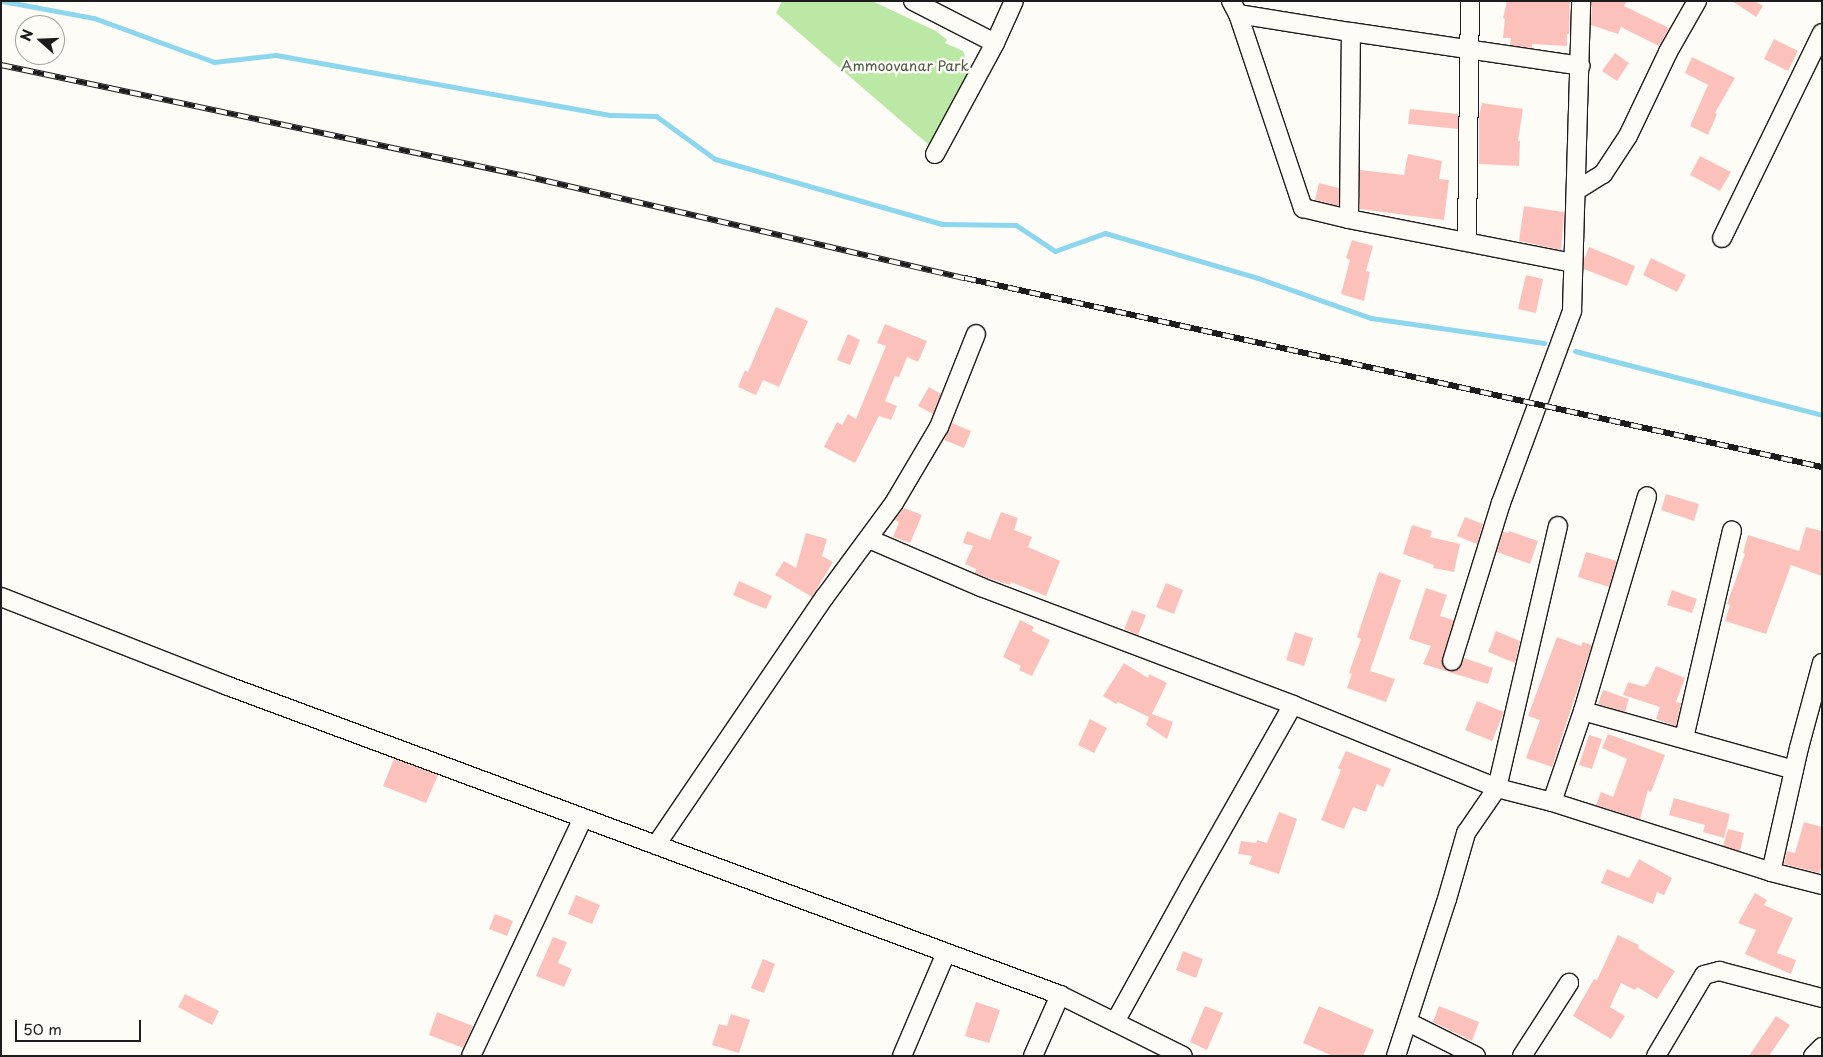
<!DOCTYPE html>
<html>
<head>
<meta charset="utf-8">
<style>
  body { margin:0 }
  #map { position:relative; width:1823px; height:1057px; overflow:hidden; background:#fdfcf7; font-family:"Playpen Sans",sans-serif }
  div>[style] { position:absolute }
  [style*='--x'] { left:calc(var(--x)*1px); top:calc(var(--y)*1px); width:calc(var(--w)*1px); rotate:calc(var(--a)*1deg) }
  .green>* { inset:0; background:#bce8a5 }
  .stream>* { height:5px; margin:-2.5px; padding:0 2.5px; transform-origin:2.5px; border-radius:2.5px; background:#8dd7ee }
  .building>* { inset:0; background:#fdc1bb }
  .roads { filter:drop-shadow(1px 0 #1c1c1c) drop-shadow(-1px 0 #1c1c1c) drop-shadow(0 1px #1c1c1c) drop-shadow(0 -1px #1c1c1c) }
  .minor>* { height:18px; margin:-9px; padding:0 9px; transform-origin:9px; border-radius:9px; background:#fdfcf7 }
  .rail>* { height:5.5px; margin-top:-2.75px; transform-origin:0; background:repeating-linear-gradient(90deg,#fdfcf7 0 11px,#1c1c1c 0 22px); box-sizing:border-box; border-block:1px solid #1c1c1c }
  span { translate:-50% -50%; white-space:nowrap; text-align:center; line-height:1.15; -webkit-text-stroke:5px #fdfcf7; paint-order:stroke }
  .park-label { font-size:14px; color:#4c5945 }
  .frame { position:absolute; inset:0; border:2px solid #1c1c1c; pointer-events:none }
  .north { position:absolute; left:15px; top:15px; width:50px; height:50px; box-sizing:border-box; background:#fdfcf7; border:1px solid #a3a29f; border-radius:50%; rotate:290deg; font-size:14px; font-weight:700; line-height:20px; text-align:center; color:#1c1c1c }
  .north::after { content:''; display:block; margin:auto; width:18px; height:22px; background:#1c1c1c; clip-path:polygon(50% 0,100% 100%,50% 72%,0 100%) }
  .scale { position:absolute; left:15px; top:1020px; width:126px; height:22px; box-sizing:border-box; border:2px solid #1c1c1c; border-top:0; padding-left:6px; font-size:15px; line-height:18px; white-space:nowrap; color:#1c1c1c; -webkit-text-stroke:4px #fdfcf7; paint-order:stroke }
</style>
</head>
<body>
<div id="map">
  <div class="green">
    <i style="clip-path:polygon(782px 1px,872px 1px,936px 31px,947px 40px,945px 43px,963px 51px,972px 73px,929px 145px,776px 13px)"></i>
  </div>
  <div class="stream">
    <i style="--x:2;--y:1;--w:94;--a:10.5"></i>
    <i style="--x:94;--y:18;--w:128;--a:20.1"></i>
    <i style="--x:214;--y:62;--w:62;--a:-6.4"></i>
    <i style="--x:276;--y:55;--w:339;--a:10.2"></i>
    <i style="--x:610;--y:115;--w:46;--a:1.2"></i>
    <i style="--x:656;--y:116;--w:73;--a:36.1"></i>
    <i style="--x:715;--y:159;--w:235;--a:16"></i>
    <i style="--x:941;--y:224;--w:75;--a:0.8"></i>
    <i style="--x:1016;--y:225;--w:47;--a:33.7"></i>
    <i style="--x:1055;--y:251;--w:53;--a:-19.8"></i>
    <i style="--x:1105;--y:233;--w:159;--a:16.4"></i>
    <i style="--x:1258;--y:278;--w:120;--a:19.5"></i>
    <i style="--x:1371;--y:318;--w:175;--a:8.2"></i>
    <i style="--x:1575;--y:351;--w:255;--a:14.5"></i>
  </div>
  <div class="building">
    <i style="clip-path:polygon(1507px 1px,1570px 1px,1569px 34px,1567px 34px,1567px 46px,1532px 44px,1532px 48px,1510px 45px,1511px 38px,1503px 38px,1505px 19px,1503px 18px)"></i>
    <i style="clip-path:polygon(1592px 1px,1627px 1px,1624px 6px,1669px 28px,1659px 46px,1621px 27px,1618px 34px,1591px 25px)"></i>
    <i style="clip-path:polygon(1732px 1px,1755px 1px,1763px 6px,1756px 17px)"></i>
    <i style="clip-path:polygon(1774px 39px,1798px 51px,1788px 71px,1764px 59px)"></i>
    <i style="clip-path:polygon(1615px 53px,1629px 63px,1617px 81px,1602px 71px)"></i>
    <i style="clip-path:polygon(1692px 57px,1735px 78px,1715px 113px,1717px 114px,1708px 135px,1690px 126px,1708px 85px,1685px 73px)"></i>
    <i style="clip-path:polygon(1482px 103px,1523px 109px,1518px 141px,1520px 141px,1519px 166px,1479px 164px,1479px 116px)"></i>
    <i style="clip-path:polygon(1410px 109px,1458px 114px,1458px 129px,1408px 124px)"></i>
    <i style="clip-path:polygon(1408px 154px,1442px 161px,1439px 179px,1449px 180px,1444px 220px,1360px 209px,1360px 170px,1404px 175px)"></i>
    <i style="clip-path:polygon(1700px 156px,1731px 172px,1720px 191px,1690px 175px)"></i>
    <i style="clip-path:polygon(1319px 183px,1339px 188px,1339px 206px,1315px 200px)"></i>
    <i style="clip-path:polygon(1524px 206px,1564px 212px,1561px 250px,1519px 241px)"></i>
    <i style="clip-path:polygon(1352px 240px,1373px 246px,1366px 271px,1370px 272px,1364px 301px,1341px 294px,1350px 260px,1346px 258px)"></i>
    <i style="clip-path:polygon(1589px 247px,1635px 266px,1627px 286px,1584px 269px,1584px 260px)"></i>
    <i style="clip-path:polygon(1651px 258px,1686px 275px,1677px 292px,1643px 275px)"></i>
    <i style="clip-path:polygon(1526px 275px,1543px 279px,1536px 313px,1518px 309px)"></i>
    <i style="clip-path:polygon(776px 307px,808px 321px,779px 387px,763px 380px,756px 395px,738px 387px,745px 370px,748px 372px)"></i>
    <i style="clip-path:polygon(885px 324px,927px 341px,918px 362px,907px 357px,899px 377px,895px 376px,885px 401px,897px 406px,891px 420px,879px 416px,855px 463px,824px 447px,837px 422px,842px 425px,848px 414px,856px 419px,886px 346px,877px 343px)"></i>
    <i style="clip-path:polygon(848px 334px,860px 340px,850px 365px,837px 360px)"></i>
    <i style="clip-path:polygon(929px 387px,941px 394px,933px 414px,918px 406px)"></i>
    <i style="clip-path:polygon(952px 423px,971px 431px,964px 448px,944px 440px)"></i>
    <i style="clip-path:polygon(1666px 494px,1699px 504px,1694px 521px,1661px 510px)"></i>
    <i style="clip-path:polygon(904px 508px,922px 515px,910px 543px,893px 537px,899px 522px,894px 520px)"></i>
    <i style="clip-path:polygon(1001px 512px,1018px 518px,1014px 530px,1032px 537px,1028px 547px,1060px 561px,1046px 596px,1011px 582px,1010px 585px,985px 577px,975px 573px,976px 569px,965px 564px,973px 546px,963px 543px,967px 531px,990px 540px)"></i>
    <i style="clip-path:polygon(1465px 517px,1483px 524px,1477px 544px,1457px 536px)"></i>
    <i style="clip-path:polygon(1412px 525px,1432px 531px,1430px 537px,1460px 544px,1454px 572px,1433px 568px,1434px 565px,1403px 554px)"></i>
    <i style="clip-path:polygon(1806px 527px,1822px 531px,1822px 576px,1791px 565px,1766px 634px,1725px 621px,1730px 605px,1727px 604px,1745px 554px,1743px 553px,1748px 535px,1799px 551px)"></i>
    <i style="clip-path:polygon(1509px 531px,1538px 541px,1530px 564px,1497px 552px,1503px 532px,1508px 533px)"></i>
    <i style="clip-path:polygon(806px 533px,827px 539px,822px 556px,833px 562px,812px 597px,775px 575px,784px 561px,796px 568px)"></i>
    <i style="clip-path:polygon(1586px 552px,1617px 561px,1609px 587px,1578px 577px)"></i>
    <i style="clip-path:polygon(1379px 572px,1401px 580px,1370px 671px,1395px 679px,1386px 702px,1347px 688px,1352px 674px,1349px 673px,1361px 639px,1357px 637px)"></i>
    <i style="clip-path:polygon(739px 581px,772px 596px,766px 609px,733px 595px)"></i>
    <i style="clip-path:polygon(1166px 583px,1183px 590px,1174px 614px,1156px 607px)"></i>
    <i style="clip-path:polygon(1426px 588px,1447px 595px,1440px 616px,1454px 620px,1442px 658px,1444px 668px,1455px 671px,1460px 668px,1464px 658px,1493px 668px,1488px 684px,1423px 664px,1431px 646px,1409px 639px)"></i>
    <i style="clip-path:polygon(1672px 590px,1697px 599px,1692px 613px,1667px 605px)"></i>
    <i style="clip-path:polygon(1132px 610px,1146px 615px,1138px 635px,1124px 629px)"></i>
    <i style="clip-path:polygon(1020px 620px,1034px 627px,1032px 631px,1050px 640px,1032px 676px,1019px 670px,1021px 666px,1003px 657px)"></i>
    <i style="clip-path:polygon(1496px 631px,1520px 641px,1515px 663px,1488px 652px)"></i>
    <i style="clip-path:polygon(1295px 632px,1313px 638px,1304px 666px,1286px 660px)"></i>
    <i style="clip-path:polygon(1557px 637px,1581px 646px,1583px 642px,1592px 645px,1552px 767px,1526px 758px,1540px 720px,1528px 716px)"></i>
    <i style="clip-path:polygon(1124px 663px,1148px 678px,1149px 674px,1167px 683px,1152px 714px,1173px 722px,1167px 739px,1146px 725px,1149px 717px,1118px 702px,1116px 704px,1103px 696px)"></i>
    <i style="clip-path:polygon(1656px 666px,1685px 678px,1676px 702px,1681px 703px,1676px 726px,1656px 719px,1660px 707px,1623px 695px,1628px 682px,1645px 687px,1646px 684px,1648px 684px)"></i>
    <i style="clip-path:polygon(1603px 690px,1629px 699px,1625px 712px,1598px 704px)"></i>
    <i style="clip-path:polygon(1477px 701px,1504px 712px,1492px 741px,1465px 730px)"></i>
    <i style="clip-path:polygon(1090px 719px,1107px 728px,1094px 753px,1078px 745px)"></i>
    <i style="clip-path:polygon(1608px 734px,1665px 755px,1651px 792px,1648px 790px,1640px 819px,1596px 805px,1601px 792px,1613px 797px,1627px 759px,1602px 748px)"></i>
    <i style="clip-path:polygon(1589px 735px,1602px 739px,1592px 769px,1579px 765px)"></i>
    <i style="clip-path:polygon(1346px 751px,1391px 769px,1383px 787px,1377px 784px,1366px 812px,1353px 807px,1344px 829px,1321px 820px,1341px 770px,1338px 768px)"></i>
    <i style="clip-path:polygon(394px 759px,438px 775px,426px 803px,383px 786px)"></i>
    <i style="clip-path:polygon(1674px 798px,1730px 814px,1724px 838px,1703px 832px,1705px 825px,1669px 815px)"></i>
    <i style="clip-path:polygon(1279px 812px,1297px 819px,1279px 874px,1249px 864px,1252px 856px,1238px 854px,1241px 841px,1256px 843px,1257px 840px,1267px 843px)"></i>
    <i style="clip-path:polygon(1804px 822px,1822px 827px,1822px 865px,1819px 873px,1784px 864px,1787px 851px,1795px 853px)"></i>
    <i style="clip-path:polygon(1728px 829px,1744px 833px,1740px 851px,1723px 846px)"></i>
    <i style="clip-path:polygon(1639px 859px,1672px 878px,1664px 895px,1657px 892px,1653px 904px,1601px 883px,1607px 869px,1629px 878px)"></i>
    <i style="clip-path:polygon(1755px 893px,1767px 900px,1764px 905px,1793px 918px,1777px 953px,1796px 960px,1791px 974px,1745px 954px,1756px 930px,1738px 923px)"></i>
    <i style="clip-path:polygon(576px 895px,600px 905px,592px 924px,568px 914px)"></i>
    <i style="clip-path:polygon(495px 914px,513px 921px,507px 936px,489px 929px)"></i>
    <i style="clip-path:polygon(1618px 935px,1639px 945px,1638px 948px,1675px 971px,1657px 999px,1637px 987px,1635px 990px,1621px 983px,1610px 1007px,1625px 1016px,1611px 1039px,1573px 1016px,1594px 979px,1597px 980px)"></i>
    <i style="clip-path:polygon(553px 937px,567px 942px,558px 963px,572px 969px,564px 987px,536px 976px)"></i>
    <i style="clip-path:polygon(1183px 951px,1203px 959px,1196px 978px,1176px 970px)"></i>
    <i style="clip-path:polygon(763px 959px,775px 964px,764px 993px,751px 988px)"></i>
    <i style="clip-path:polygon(185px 994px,219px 1011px,212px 1025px,178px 1007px)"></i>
    <i style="clip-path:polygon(976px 1002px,1000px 1010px,989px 1043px,965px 1036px)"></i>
    <i style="clip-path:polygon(1205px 1006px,1223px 1013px,1207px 1050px,1190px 1042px)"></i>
    <i style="clip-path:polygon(1319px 1006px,1374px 1030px,1363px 1056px,1333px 1056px,1303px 1043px)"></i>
    <i style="clip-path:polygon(1439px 1006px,1479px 1022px,1472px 1041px,1433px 1022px)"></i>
    <i style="clip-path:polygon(437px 1012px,473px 1026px,463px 1048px,429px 1035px)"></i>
    <i style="clip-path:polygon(731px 1014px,750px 1020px,739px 1053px,712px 1045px,719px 1024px,727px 1026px)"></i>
    <i style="clip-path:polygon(1776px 1016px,1790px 1025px,1769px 1056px,1749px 1056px)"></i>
  </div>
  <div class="roads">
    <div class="minor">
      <i style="--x:913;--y:1;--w:92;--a:27.1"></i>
      <i style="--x:1231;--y:1;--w:15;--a:62"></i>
      <i style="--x:1238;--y:14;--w:114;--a:9.1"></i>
      <i style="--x:1238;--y:14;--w:205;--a:71.5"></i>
      <i style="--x:1303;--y:208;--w:47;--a:13.4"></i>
      <i style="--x:935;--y:154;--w:126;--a:-61.6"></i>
      <i style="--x:995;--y:43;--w:46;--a:-65.7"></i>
      <i style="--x:1577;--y:190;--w:31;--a:-32"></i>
      <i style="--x:1603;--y:174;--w:45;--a:-56.7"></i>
      <i style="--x:1628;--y:136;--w:93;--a:-64.5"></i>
      <i style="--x:1668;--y:52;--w:59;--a:-60.4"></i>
      <i style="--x:1722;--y:238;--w:228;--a:-64"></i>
      <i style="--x:1467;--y:241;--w:240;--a:-89.3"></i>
      <i style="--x:1573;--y:263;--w:228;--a:-168.9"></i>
      <i style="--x:1349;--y:219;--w:187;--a:-89.4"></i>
      <i style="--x:1351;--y:32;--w:232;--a:8.4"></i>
      <i style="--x:869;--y:539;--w:122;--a:23.2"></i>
      <i style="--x:981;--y:587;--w:334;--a:20.7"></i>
      <i style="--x:1293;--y:705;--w:220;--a:22.1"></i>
      <i style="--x:1497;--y:788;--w:57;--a:14.3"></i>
      <i style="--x:1552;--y:802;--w:230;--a:17.7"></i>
      <i style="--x:1771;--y:872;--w:53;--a:14.3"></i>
      <i style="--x:1;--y:597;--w:244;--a:21.4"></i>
      <i style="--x:228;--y:686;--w:888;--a:20.37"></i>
      <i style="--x:1060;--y:995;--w:137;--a:26.4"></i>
      <i style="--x:1452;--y:661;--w:165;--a:-72.8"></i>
      <i style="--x:1501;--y:503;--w:205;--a:-69.7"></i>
      <i style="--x:1572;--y:311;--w:310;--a:-88.3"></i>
      <i style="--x:1583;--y:711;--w:219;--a:15.6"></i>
      <i style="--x:1684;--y:738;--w:213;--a:-77"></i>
      <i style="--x:1552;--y:802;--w:96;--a:-71.2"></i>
      <i style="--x:1583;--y:711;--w:224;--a:-73.4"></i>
      <i style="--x:656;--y:845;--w:299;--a:-55.8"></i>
      <i style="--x:824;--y:598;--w:118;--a:-53.6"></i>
      <i style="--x:894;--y:503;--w:88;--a:-59.4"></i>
      <i style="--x:939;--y:427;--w:100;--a:-68.3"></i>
      <i style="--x:1771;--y:872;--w:127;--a:-77.3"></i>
      <i style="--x:1799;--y:748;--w:88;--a:-74.9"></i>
      <i style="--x:1115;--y:1022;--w:155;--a:-61.1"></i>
      <i style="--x:1190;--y:886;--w:208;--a:-60.4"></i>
      <i style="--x:1408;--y:1022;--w:76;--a:26.6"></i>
      <i style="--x:471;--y:1056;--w:263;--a:-64.8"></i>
      <i style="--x:902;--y:1056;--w:112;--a:-66.9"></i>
      <i style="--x:1033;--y:1056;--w:67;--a:-66.1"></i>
      <i style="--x:1396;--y:1056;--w:165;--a:-72"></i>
      <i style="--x:1447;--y:899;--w:69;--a:-73.9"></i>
      <i style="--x:1466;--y:833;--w:55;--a:-55.4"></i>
      <i style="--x:1497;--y:788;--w:269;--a:-76.9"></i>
      <i style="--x:1522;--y:1056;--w:87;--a:-57.2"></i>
      <i style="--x:1656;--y:1056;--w:94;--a:-59.3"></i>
      <i style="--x:1704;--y:975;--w:16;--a:-15"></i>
      <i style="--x:1719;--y:971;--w:106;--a:14.7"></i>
      <i style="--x:1813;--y:1056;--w:13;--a:-45"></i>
    </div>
  </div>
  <div class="rail">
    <i style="--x:1;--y:65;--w:536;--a:11.96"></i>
    <i style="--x:525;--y:176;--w:452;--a:13.1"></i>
    <i style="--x:965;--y:278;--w:878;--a:12.44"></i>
  </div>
  <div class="park-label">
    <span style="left:905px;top:66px">Ammoovanar Park</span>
  </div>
  <div class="frame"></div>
  <div class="north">N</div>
  <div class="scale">50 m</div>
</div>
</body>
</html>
